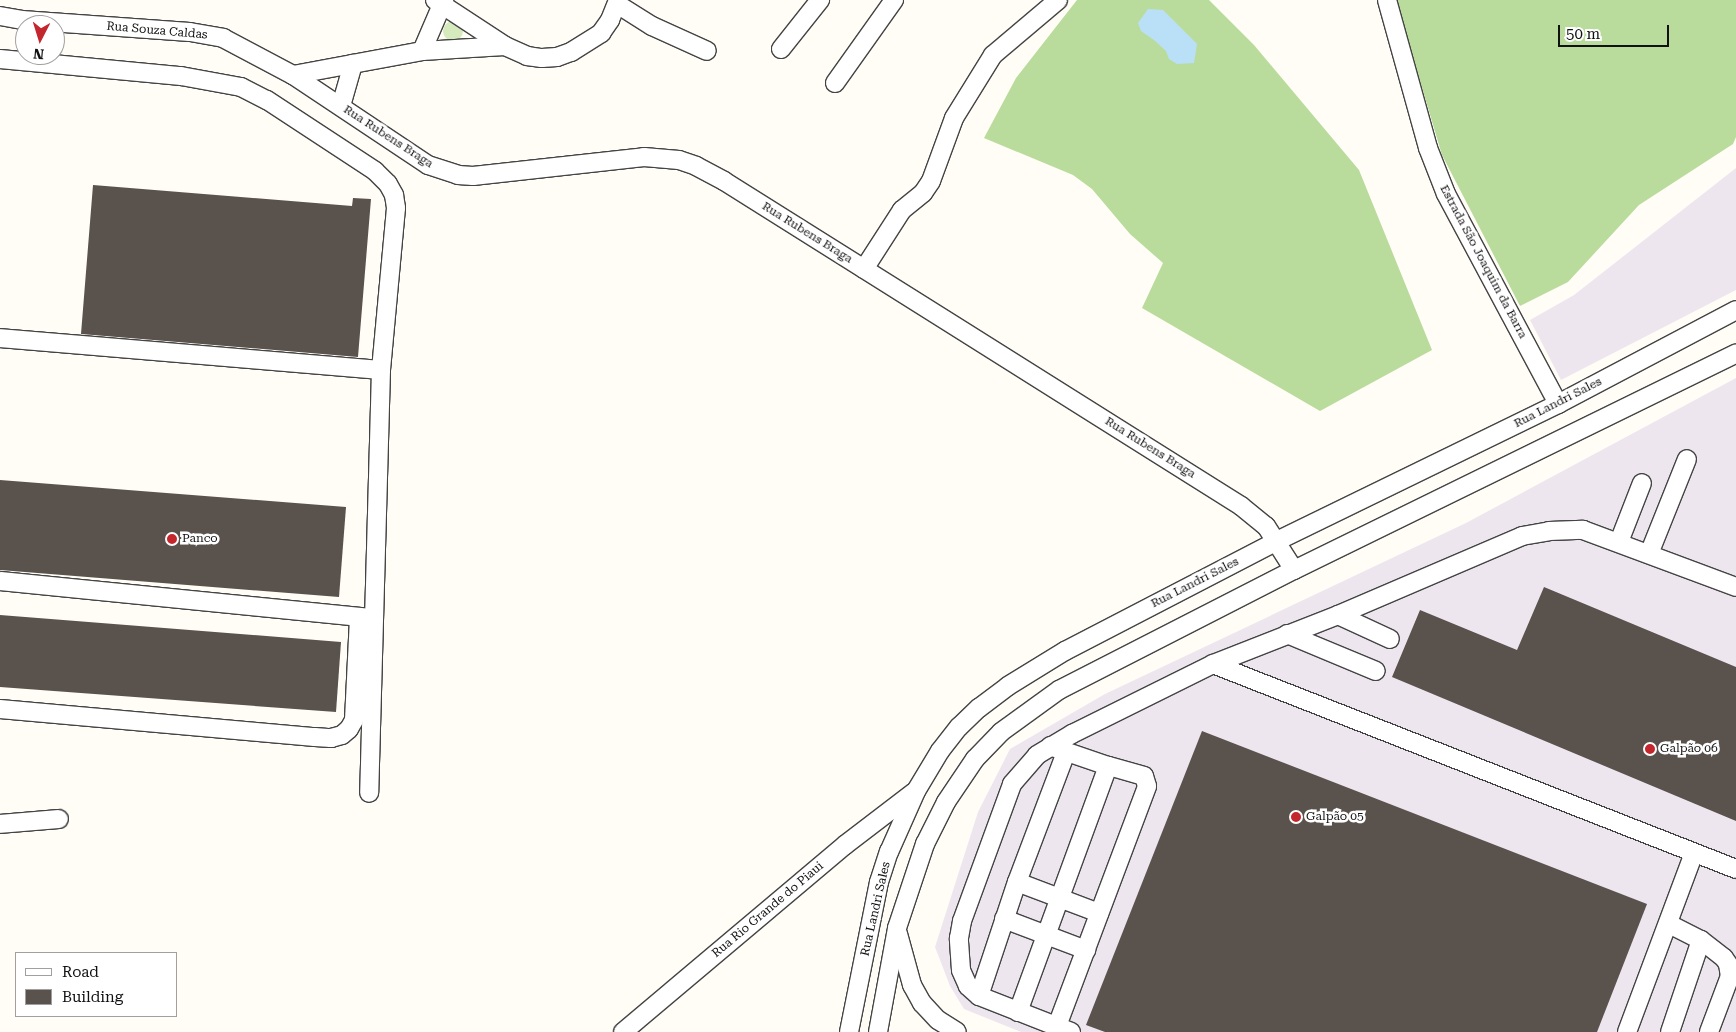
<!DOCTYPE html>
<html>
<head>
<meta charset="utf-8">
<style>
  body { margin:0 }
  #map { position:relative; width:1736px; height:1032px; overflow:hidden; background:#fffdf5; font-family:"Roboto Serif",serif }
  div>[style] { position:absolute }
  [style*='--x'] { left:calc(var(--x)*1px); top:calc(var(--y)*1px); width:calc(var(--w)*1px); rotate:calc(var(--a)*1deg) }
  .industrial>* { inset:0; background:#eee6ef }
  .green>* { inset:0; background:#d5ebbd }
  .round { border-radius:50% }
  .forest>* { inset:0; background:#b9dc9c }
  .water>* { inset:0; background:#b9e0f7 }
  .building>* { inset:0; background:#5a524d }
  .roads { filter:drop-shadow(1px 0 #444) drop-shadow(-1px 0 #444) drop-shadow(0 1px #444) drop-shadow(0 -1px #444) }
  .minor>* { height:18px; margin:-9px; padding:0 9px; transform-origin:9px; border-radius:9px; background:#fff }
  .dots>* { width:14px; height:14px; translate:-50% -50%; box-sizing:border-box; border:2px solid #fff; border-radius:50% }
  span { translate:-50% -50%; white-space:nowrap; text-align:center; line-height:1.15; -webkit-text-stroke:5px #fff; paint-order:stroke }
  .street-label { font-size:12px; color:#111 }
  .poi-label { font-size:12px; color:#111 }
  .left { translate:0 -50%; text-align:left }
  .legend { position:absolute; left:15px; top:952px; width:162px; height:65px; box-sizing:border-box; background:#fff; border:1px solid #a0a0a0; margin:0; padding:6px 9px; list-style:none; font-size:15px; color:#111 }
  .legend li { display:flex; align-items:center; gap:10px; height:25px }
  .legend b { width:25px; border:1px solid #a0a0a0 }
  .north { position:absolute; left:15px; top:15px; width:50px; height:50px; box-sizing:border-box; background:#fff; border:1px solid #a0a0a0; border-radius:50%; rotate:185deg; font-size:14px; font-weight:700; line-height:20px; text-align:center; color:#111 }
  .north::after { content:''; display:block; margin:auto; width:18px; height:22px; background:#c4262e; clip-path:polygon(50% 0,100% 100%,50% 72%,0 100%) }
  .scale { position:absolute; left:1558px; top:25px; width:111px; height:22px; box-sizing:border-box; border:2px solid #111; border-top:0; padding-left:6px; font-size:15px; line-height:18px; white-space:nowrap; color:#111; -webkit-text-stroke:4px #fff; paint-order:stroke }
</style>
</head>
<body>
<div id="map">
  <div class="industrial">
    <i style="clip-path:polygon(1736px 168px,1736px 290px,1561px 380px,1530px 320px,1574px 295px)"></i>
    <i style="clip-path:polygon(1736px 378px,1736px 1032px,1021px 1032px,964px 1009px,950px 986px,935px 947px,978px 812px,1010px 749px,1105px 694px,1466px 523px)"></i>
  </div>
  <div class="green">
    <i class="round" style="left:443px;top:21px;width:20px;height:20px"></i>
  </div>
  <div class="forest">
    <i style="clip-path:polygon(1077px 0,1209px 0,1254px 45px,1359px 170px,1432px 350px,1320px 411px,1142px 308px,1163px 263px,1130px 234px,1092px 189px,1073px 175px,984px 138px,1016px 78px)"></i>
    <i style="clip-path:polygon(1396px 0,1736px 0,1736px 137px,1733px 144px,1639px 205px,1568px 282px,1520px 306px,1442px 155px)"></i>
  </div>
  <div class="water">
    <i style="clip-path:polygon(1148px 9px,1163px 10px,1197px 44px,1194px 63px,1177px 64px,1169px 59px,1166px 51px,1154px 40px,1141px 31px,1138px 23px)"></i>
  </div>
  <div class="building">
    <i style="clip-path:polygon(93px 185px,352px 206px,353px 198px,371px 199px,358px 357px,81px 334px)"></i>
    <i style="clip-path:polygon(0 480px,346px 507px,339px 597px,0 570px)"></i>
    <i style="clip-path:polygon(1544px 587px,1736px 667px,1736px 821px,1392px 677px,1420px 610px,1517px 650px)"></i>
    <i style="clip-path:polygon(0 615px,341px 642px,336px 712px,0 687px)"></i>
    <i style="clip-path:polygon(1202px 731px,1647px 904px,1597px 1032px,1105px 1032px,1086px 1025px)"></i>
  </div>
  <div class="roads">
    <div class="minor">
      <i style="--x:435;--y:0;--w:84;--a:33.3"></i>
      <i style="--x:505;--y:46;--w:24;--a:24"></i>
      <i style="--x:527;--y:56;--w:15;--a:8"></i>
      <i style="--x:542;--y:58;--w:15;--a:-4"></i>
      <i style="--x:557;--y:57;--w:15;--a:-20"></i>
      <i style="--x:571;--y:52;--w:36;--a:-32"></i>
      <i style="--x:601;--y:33;--w:16;--a:-55"></i>
      <i style="--x:610;--y:20;--w:22;--a:-68"></i>
      <i style="--x:1387;--y:0;--w:154;--a:74.5"></i>
      <i style="--x:1428;--y:148;--w:49;--a:68.6"></i>
      <i style="--x:1446;--y:194;--w:238;--a:61.9"></i>
      <i style="--x:617;--y:4;--w:41;--a:32.2"></i>
      <i style="--x:652;--y:26;--w:60;--a:24.4"></i>
      <i style="--x:0;--y:16;--w:22;--a:10"></i>
      <i style="--x:22;--y:20;--w:168;--a:4.1"></i>
      <i style="--x:190;--y:32;--w:34;--a:10"></i>
      <i style="--x:223;--y:38;--w:79;--a:27.9"></i>
      <i style="--x:293;--y:75;--w:162;--a:33.7"></i>
      <i style="--x:428;--y:165;--w:32;--a:18"></i>
      <i style="--x:458;--y:175;--w:15;--a:4"></i>
      <i style="--x:473;--y:176;--w:172;--a:-6.3"></i>
      <i style="--x:644;--y:157;--w:35;--a:5"></i>
      <i style="--x:679;--y:160;--w:18;--a:19"></i>
      <i style="--x:696;--y:166;--w:32;--a:28"></i>
      <i style="--x:724;--y:181;--w:611;--a:32.15"></i>
      <i style="--x:1241;--y:506;--w:32;--a:39"></i>
      <i style="--x:1266;--y:526;--w:52;--a:57.5"></i>
      <i style="--x:781;--y:49;--w:63;--a:-51.5"></i>
      <i style="--x:422;--y:51;--w:56;--a:-66.7"></i>
      <i style="--x:0;--y:59;--w:182;--a:5.4"></i>
      <i style="--x:181;--y:76;--w:61;--a:10.4"></i>
      <i style="--x:241;--y:87;--w:29;--a:27"></i>
      <i style="--x:267;--y:100;--w:129;--a:33.3"></i>
      <i style="--x:375;--y:171;--w:18;--a:45"></i>
      <i style="--x:388;--y:184;--w:13;--a:61"></i>
      <i style="--x:394;--y:195;--w:13;--a:81"></i>
      <i style="--x:396;--y:208;--w:163;--a:95.3"></i>
      <i style="--x:381;--y:370;--w:423;--a:91.6"></i>
      <i style="--x:293;--y:75;--w:131;--a:-10.5"></i>
      <i style="--x:422;--y:51;--w:83;--a:-3.4"></i>
      <i style="--x:835;--y:83;--w:102;--a:-54.6"></i>
      <i style="--x:341;--y:106;--w:44;--a:-74.1"></i>
      <i style="--x:864;--y:269;--w:70;--a:-57.2"></i>
      <i style="--x:902;--y:210;--w:27;--a:-39"></i>
      <i style="--x:923;--y:193;--w:14;--a:-56"></i>
      <i style="--x:931;--y:181;--w:67;--a:-69.9"></i>
      <i style="--x:954;--y:118;--w:74;--a:-58.2"></i>
      <i style="--x:993;--y:55;--w:85;--a:-40.2"></i>
      <i style="--x:0;--y:338;--w:382;--a:4.8"></i>
      <i style="--x:1619;--y:542;--w:63;--a:-68.7"></i>
      <i style="--x:1649;--y:554;--w:102;--a:-68.2"></i>
      <i style="--x:0;--y:581;--w:371;--a:5.7"></i>
      <i style="--x:1338;--y:615;--w:57;--a:24.8"></i>
      <i style="--x:1287;--y:634;--w:96;--a:22.6"></i>
      <i style="--x:1213;--y:664;--w:562;--a:21.4"></i>
      <i style="--x:0;--y:709;--w:316;--a:5.1"></i>
      <i style="--x:315;--y:737;--w:16;--a:4"></i>
      <i style="--x:331;--y:738;--w:11;--a:-15"></i>
      <i style="--x:342;--y:735;--w:9;--a:-41"></i>
      <i style="--x:349;--y:729;--w:10;--a:-61"></i>
      <i style="--x:354;--y:720;--w:103;--a:-87.2"></i>
      <i style="--x:0;--y:824;--w:59;--a:-4.8"></i>
      <i style="--x:1017;--y:882;--w:88;--a:20.7"></i>
      <i style="--x:1004;--y:919;--w:88;--a:20.7"></i>
      <i style="--x:1669;--y:924;--w:36;--a:27"></i>
      <i style="--x:1701;--y:940;--w:29;--a:38"></i>
      <i style="--x:1724;--y:958;--w:7;--a:56"></i>
      <i style="--x:1728;--y:964;--w:12;--a:81"></i>
      <i style="--x:1730;--y:976;--w:60;--a:110.6"></i>
      <i style="--x:898;--y:934;--w:53;--a:74.6"></i>
      <i style="--x:912;--y:985;--w:21;--a:61"></i>
      <i style="--x:922;--y:1003;--w:23;--a:47"></i>
      <i style="--x:938;--y:1020;--w:22;--a:32"></i>
      <i style="--x:979;--y:996;--w:120;--a:-71.6"></i>
      <i style="--x:1017;--y:882;--w:139;--a:-69.3"></i>
      <i style="--x:1018;--y:1012;--w:262;--a:-69.9"></i>
      <i style="--x:1108;--y:766;--w:61;--a:-161"></i>
      <i style="--x:1057;--y:1026;--w:256;--a:-69.4"></i>
      <i style="--x:1147;--y:786;--w:10;--a:-107"></i>
      <i style="--x:1144;--y:776;--w:37;--a:-164"></i>
      <i style="--x:623;--y:1032;--w:290;--a:-40.1"></i>
      <i style="--x:845;--y:845;--w:86;--a:-37.4"></i>
      <i style="--x:849;--y:1032;--w:153;--a:-78.7"></i>
      <i style="--x:879;--y:882;--w:32;--a:-72"></i>
      <i style="--x:889;--y:852;--w:67;--a:-66.1"></i>
      <i style="--x:916;--y:791;--w:47;--a:-59"></i>
      <i style="--x:940;--y:751;--w:31;--a:-52"></i>
      <i style="--x:959;--y:727;--w:28;--a:-44"></i>
      <i style="--x:979;--y:708;--w:36;--a:-37"></i>
      <i style="--x:1008;--y:686;--w:67;--a:-31.6"></i>
      <i style="--x:1065;--y:651;--w:239;--a:-27.4"></i>
      <i style="--x:1277;--y:541;--w:313;--a:-26"></i>
      <i style="--x:1558;--y:404;--w:201;--a:-27.8"></i>
      <i style="--x:878;--y:1032;--w:106;--a:-79.6"></i>
      <i style="--x:897;--y:928;--w:89;--a:-71.6"></i>
      <i style="--x:925;--y:844;--w:47;--a:-63.4"></i>
      <i style="--x:946;--y:802;--w:52;--a:-56"></i>
      <i style="--x:975;--y:759;--w:37;--a:-46"></i>
      <i style="--x:1001;--y:732;--w:72;--a:-35.9"></i>
      <i style="--x:1059;--y:690;--w:264;--a:-27.1"></i>
      <i style="--x:1294;--y:570;--w:492;--a:-26.1"></i>
      <i style="--x:1071;--y:1032;--w:99;--a:-158.6"></i>
      <i style="--x:979;--y:996;--w:15;--a:-138"></i>
      <i style="--x:968;--y:986;--w:17;--a:-114"></i>
      <i style="--x:961;--y:970;--w:32;--a:-94"></i>
      <i style="--x:959;--y:938;--w:17;--a:-80"></i>
      <i style="--x:962;--y:921;--w:146;--a:-69.9"></i>
      <i style="--x:1012;--y:784;--w:38;--a:-49"></i>
      <i style="--x:1037;--y:755;--w:41;--a:-31"></i>
      <i style="--x:1072;--y:734;--w:157;--a:-26.4"></i>
      <i style="--x:1213;--y:664;--w:134;--a:-21.4"></i>
      <i style="--x:1338;--y:615;--w:200;--a:-23.2"></i>
      <i style="--x:1522;--y:536;--w:27;--a:-10"></i>
      <i style="--x:1549;--y:531;--w:34;--a:-2"></i>
      <i style="--x:1583;--y:530;--w:163;--a:20.4"></i>
      <i style="--x:1627;--y:1032;--w:191;--a:-69.5"></i>
      <i style="--x:1670;--y:1032;--w:97;--a:-71.4"></i>
    </div>
  </div>
  <div class="dots">
    <i style="left:172px;top:539px;background:#c4262e"></i>
    <i style="left:1650px;top:749px;background:#c4262e"></i>
    <i style="left:1296px;top:817px;background:#c4262e"></i>
  </div>
  <div class="street-label">
    <span style="left:157px;top:31px;rotate:5deg">Rua Souza Caldas</span>
    <span style="left:388px;top:137px;rotate:33deg">Rua Rubens Braga</span>
    <span style="left:807px;top:233px;rotate:32deg">Rua Rubens Braga</span>
    <span style="left:1483px;top:262px;rotate:62deg">Estrada São Joaquim da Barra</span>
    <span style="left:1558px;top:403px;rotate:-27deg">Rua Landri Sales</span>
    <span style="left:1150px;top:448px;rotate:32deg">Rua Rubens Braga</span>
    <span style="left:1195px;top:583px;rotate:-27deg">Rua Landri Sales</span>
    <span style="left:876px;top:909px;rotate:-77deg">Rua Landri Sales</span>
    <span style="left:768px;top:910px;rotate:-40deg">Rua Rio Grande do Piaui</span>
  </div>
  <div class="poi-label">
    <span class="left" style="left:182px;top:539px">Panco</span>
    <span class="left" style="left:1660px;top:749px">Galpão 06</span>
    <span class="left" style="left:1306px;top:817px">Galpão 05</span>
  </div>
  <ul class="legend">
  <li><b style="height:6px;background:#fff"></b>Road</li>
  <li><b style="height:14px;background:#5a524d"></b>Building</li>
  </ul>
  <div class="north">N</div>
  <div class="scale">50 m</div>
</div>
</body>
</html>
